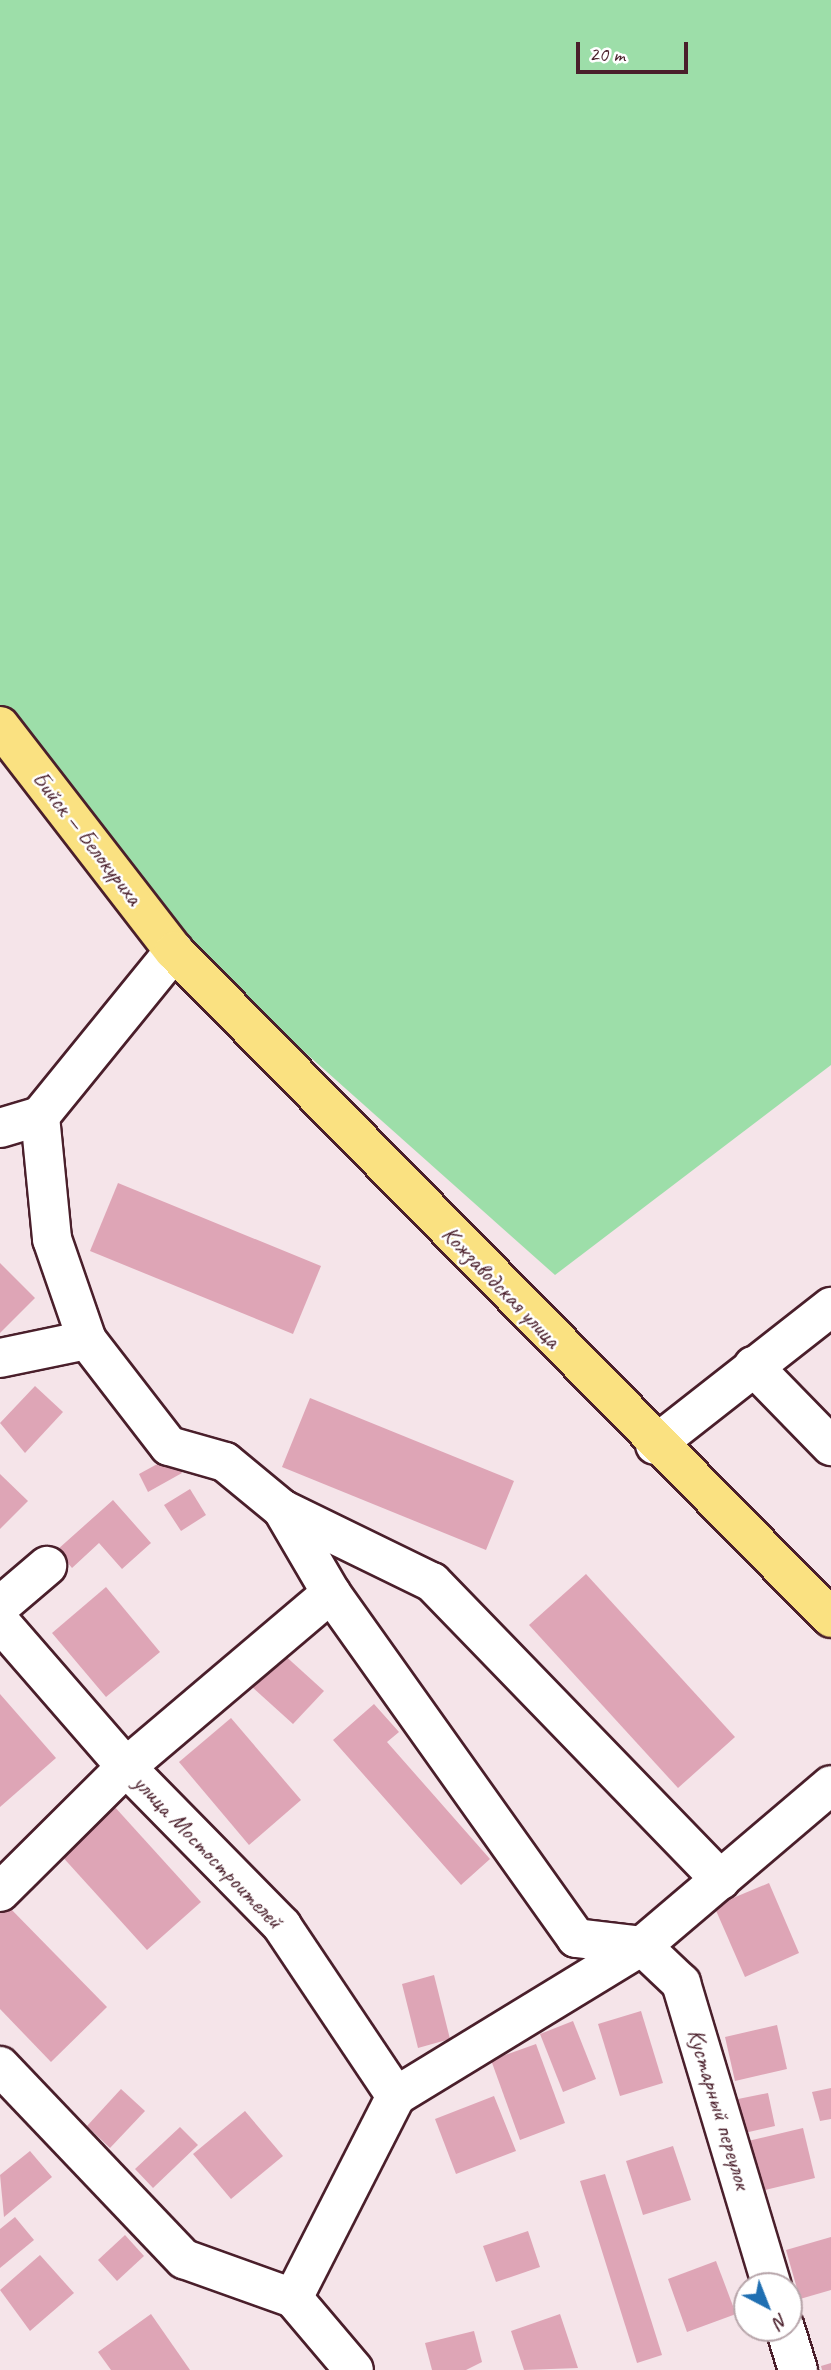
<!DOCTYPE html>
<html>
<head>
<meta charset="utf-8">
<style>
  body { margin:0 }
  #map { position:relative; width:831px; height:2370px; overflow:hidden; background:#f5e4e9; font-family:Caveat,sans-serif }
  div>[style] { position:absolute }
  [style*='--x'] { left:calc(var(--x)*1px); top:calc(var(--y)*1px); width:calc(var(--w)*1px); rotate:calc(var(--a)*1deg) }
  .green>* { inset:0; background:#9ddea9 }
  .building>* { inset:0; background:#dea5b6 }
  .roads { filter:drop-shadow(2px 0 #4a1f2b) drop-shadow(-2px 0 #4a1f2b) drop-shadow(0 2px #4a1f2b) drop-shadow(0 -2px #4a1f2b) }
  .minor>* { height:38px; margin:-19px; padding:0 19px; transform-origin:19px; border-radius:19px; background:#fff }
  .major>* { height:38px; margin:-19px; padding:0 19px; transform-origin:19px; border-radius:19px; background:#fae181 }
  span { translate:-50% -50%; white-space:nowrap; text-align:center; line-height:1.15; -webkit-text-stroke:5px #fff; paint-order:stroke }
  .street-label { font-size:24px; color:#4a1f2b }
  .north { position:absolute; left:733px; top:2272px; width:70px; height:70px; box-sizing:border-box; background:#fff; border:2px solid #b7a5aa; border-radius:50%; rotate:138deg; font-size:19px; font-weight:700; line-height:28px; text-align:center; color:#4a1f2b }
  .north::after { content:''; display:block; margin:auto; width:24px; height:32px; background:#1f6fb2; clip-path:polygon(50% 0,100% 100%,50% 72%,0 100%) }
  .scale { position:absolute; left:576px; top:42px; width:112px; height:32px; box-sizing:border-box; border:4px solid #4a1f2b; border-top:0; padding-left:9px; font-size:21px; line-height:24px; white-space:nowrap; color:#4a1f2b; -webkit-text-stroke:5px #fff; paint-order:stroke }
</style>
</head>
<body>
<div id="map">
  <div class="green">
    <i style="clip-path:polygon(0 0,831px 0,831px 1065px,555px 1275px,190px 950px,0 710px)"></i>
  </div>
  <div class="building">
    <i style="clip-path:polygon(118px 1183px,321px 1266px,293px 1334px,90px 1251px)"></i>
    <i style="clip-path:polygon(0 1263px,35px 1298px,0 1333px)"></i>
    <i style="clip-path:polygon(35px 1386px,63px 1412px,25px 1453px,0 1423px)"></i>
    <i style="clip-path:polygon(310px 1398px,514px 1481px,486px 1550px,282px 1467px)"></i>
    <i style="clip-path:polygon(172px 1456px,182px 1473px,148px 1492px,139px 1474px)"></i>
    <i style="clip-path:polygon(0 1474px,28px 1501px,0 1529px)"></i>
    <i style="clip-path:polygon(190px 1489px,206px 1515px,181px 1531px,164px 1505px)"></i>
    <i style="clip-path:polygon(113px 1500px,151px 1543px,122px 1569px,99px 1543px,72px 1568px,57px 1550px)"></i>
    <i style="clip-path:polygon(586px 1574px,735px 1737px,678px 1788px,529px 1625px)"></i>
    <i style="clip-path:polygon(106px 1587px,160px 1652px,106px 1697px,52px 1633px)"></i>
    <i style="clip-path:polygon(281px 1652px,324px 1691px,293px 1724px,250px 1685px)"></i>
    <i style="clip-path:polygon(0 1694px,56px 1758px,0 1807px)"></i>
    <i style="clip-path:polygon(374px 1704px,399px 1732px,387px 1742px,490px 1859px,461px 1885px,333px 1740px)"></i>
    <i style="clip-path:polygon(231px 1718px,301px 1800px,249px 1845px,179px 1762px)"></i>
    <i style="clip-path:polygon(113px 1805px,201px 1902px,147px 1950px,59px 1853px)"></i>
    <i style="clip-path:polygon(769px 1883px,799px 1953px,745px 1977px,714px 1906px)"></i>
    <i style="clip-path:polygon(6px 1904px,107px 2007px,51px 2062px,0 2009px,0 1910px)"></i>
    <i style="clip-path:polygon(434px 1975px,450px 2039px,418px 2048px,402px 1984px)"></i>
    <i style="clip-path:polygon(641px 2011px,663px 2083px,620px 2096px,598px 2024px)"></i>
    <i style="clip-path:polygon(573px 2021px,596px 2079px,563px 2092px,540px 2034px)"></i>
    <i style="clip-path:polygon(777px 2025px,787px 2069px,735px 2081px,725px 2037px)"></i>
    <i style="clip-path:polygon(536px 2044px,565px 2123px,520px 2140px,491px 2060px)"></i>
    <i style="clip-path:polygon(831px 2088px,831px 2119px,820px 2121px,812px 2092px)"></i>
    <i style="clip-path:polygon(121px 2089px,145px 2111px,110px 2148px,87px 2126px)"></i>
    <i style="clip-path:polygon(768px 2093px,775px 2126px,740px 2134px,733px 2100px)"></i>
    <i style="clip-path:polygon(494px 2096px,516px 2151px,456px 2174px,435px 2119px)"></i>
    <i style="clip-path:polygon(245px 2111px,283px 2156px,231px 2199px,193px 2154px)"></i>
    <i style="clip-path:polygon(180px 2127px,198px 2145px,153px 2188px,135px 2169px)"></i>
    <i style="clip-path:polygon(803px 2128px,815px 2178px,761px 2191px,748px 2141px)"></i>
    <i style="clip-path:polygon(673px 2146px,691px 2200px,643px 2215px,626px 2161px)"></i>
    <i style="clip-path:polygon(30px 2151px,52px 2177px,4px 2217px,0 2175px)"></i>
    <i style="clip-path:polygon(605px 2174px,662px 2355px,637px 2363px,580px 2181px)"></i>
    <i style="clip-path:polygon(15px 2217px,34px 2240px,0 2268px,0 2229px)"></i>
    <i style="clip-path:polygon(528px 2231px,540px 2267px,496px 2282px,483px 2246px)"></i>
    <i style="clip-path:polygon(125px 2235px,144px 2256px,117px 2281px,98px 2260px)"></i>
    <i style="clip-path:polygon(831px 2237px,831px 2290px,800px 2299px,786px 2250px)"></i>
    <i style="clip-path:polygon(40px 2255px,74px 2293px,30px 2331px,0 2290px)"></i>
    <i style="clip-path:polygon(716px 2261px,736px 2314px,687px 2332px,668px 2279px)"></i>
    <i style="clip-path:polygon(151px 2314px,190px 2370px,111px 2370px,98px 2352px)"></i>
    <i style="clip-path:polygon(560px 2314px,578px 2368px,524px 2370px,511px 2331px)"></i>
    <i style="clip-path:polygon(474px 2331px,482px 2362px,466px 2370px,432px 2370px,425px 2343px)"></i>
    <i style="clip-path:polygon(831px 2363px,831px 2370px,822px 2370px,821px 2366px)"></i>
  </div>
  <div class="roads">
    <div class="minor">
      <i style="--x:40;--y:1116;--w:124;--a:84.4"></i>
      <i style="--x:52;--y:1239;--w:107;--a:70.9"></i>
      <i style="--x:87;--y:1340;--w:134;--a:52.3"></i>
      <i style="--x:169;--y:1446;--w:58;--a:15.9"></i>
      <i style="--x:225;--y:1462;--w:74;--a:39.5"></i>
      <i style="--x:282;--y:1509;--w:167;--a:26"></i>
      <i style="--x:432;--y:1582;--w:415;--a:45.9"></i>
      <i style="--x:0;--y:1128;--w:42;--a:-16.7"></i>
      <i style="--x:40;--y:1116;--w:213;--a:-50.9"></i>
      <i style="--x:0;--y:1358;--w:89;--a:-11.7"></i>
      <i style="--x:753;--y:1366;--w:112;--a:45.7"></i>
      <i style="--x:655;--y:1445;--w:224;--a:-38.1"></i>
      <i style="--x:282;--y:1509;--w:97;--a:59.7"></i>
      <i style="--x:331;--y:1593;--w:423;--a:54.6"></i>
      <i style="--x:576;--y:1938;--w:66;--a:6.9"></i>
      <i style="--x:642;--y:1946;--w:54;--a:43.5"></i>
      <i style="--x:681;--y:1983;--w:316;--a:73.3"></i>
      <i style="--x:0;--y:1606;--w:62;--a:-40.4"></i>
      <i style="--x:0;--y:1622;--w:192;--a:49"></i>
      <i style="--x:126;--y:1767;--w:223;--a:45.5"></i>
      <i style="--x:282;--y:1926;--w:205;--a:56.2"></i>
      <i style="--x:0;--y:1892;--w:177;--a:-44.8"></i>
      <i style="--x:126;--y:1767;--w:269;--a:-40.3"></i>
      <i style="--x:0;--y:2066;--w:267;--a:46.4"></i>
      <i style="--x:184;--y:2259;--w:116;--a:19.7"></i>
      <i style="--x:293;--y:2298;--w:94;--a:49.7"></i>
      <i style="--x:293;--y:2298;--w:227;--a:-63"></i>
      <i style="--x:396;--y:2096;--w:288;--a:-31.4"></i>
      <i style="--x:642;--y:1946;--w:248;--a:-40.4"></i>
      <i style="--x:785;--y:2328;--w:44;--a:72.8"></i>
    </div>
    <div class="major">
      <i style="--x:0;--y:726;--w:284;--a:52.3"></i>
      <i style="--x:174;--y:951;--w:936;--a:45.43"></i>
    </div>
  </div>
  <div class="street-label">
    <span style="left:87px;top:838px;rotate:52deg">Бийск — Белокуриха</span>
    <span style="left:501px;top:1287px;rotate:46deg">Кожзаводская улица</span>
    <span style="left:208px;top:1852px;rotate:46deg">улица Мостостроителей</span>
    <span style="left:719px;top:2109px;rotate:73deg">Кустарный переулок</span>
  </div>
  <div class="north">N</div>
  <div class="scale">20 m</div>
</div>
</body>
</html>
